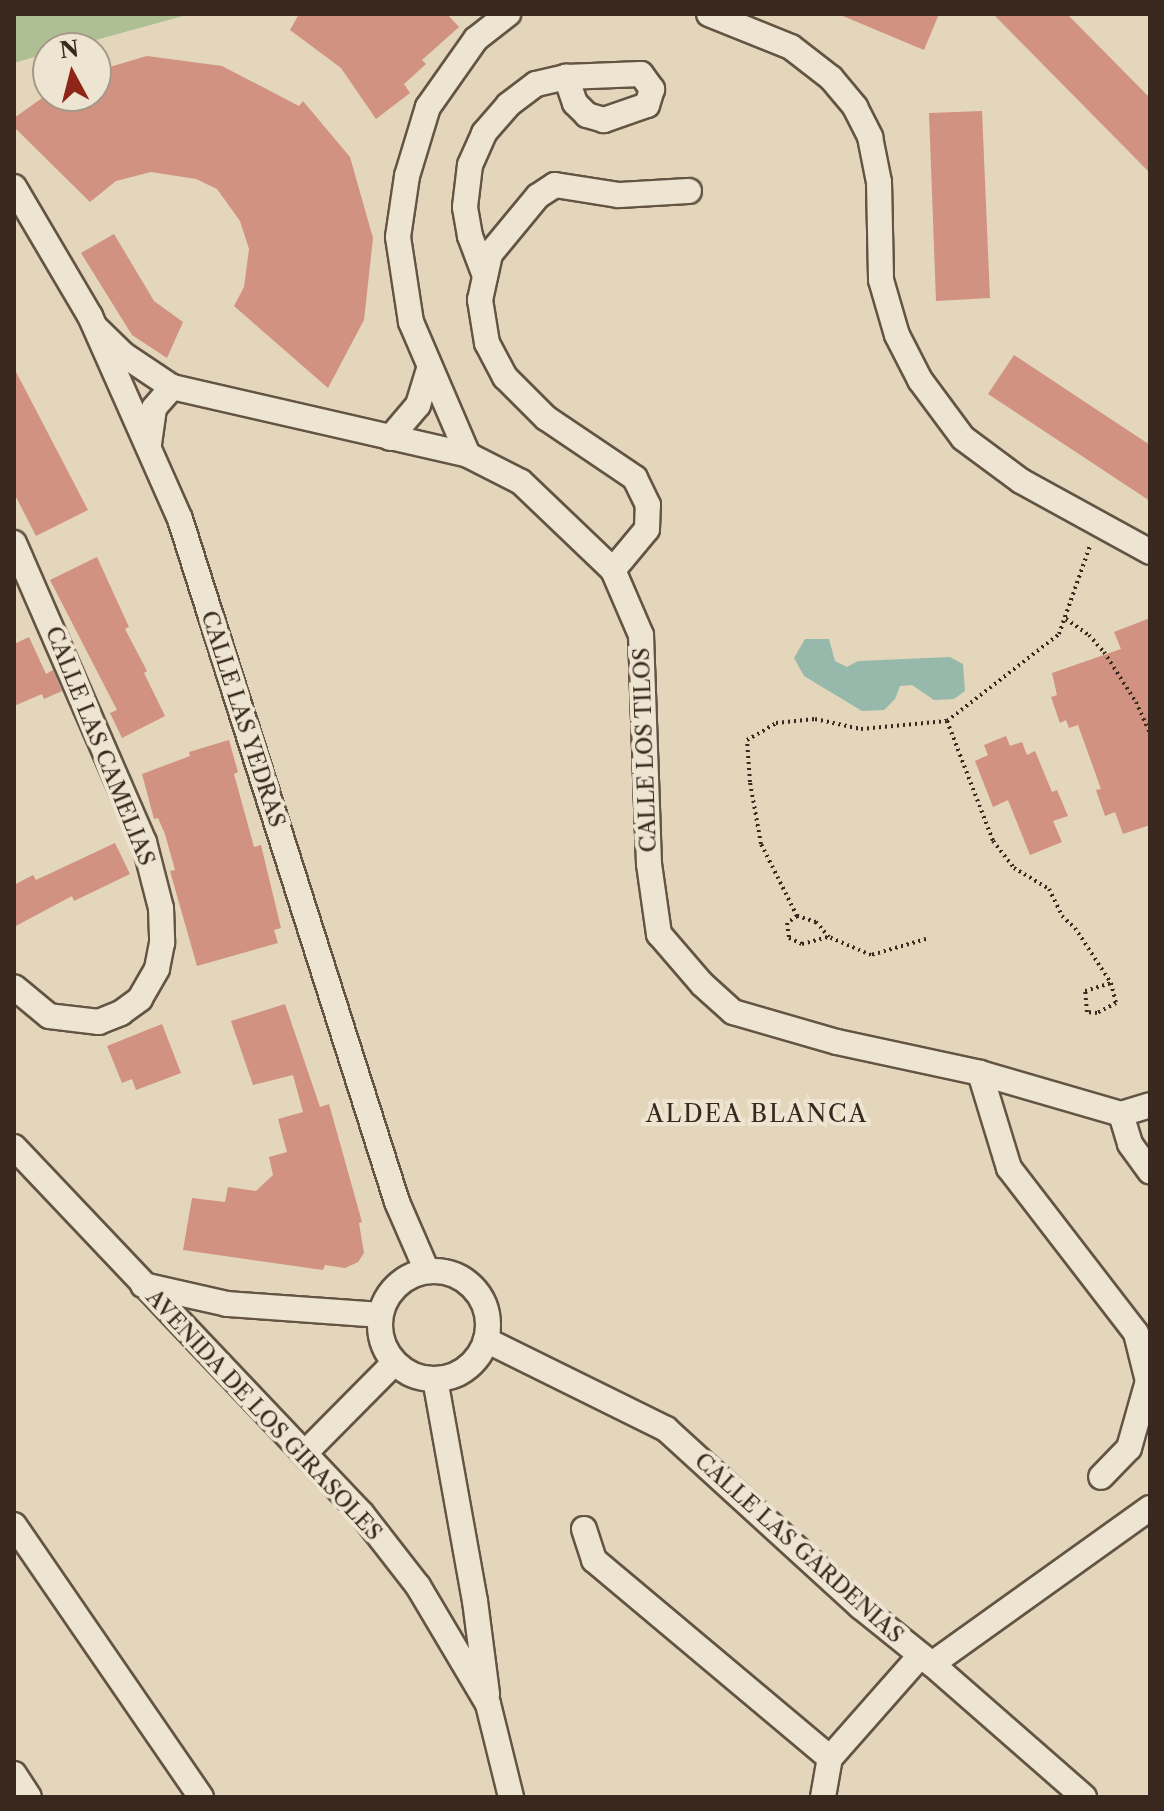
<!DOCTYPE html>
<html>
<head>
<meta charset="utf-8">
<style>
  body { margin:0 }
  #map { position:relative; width:1164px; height:1811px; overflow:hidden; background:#e3d6ba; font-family:"Libre Caslon Text",serif }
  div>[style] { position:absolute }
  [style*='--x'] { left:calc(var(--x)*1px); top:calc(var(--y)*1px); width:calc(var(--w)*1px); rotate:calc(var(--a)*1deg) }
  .green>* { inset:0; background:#afbf94 }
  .water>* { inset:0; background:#96b9ac }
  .building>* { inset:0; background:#d19281 }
  .path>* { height:4px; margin-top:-2px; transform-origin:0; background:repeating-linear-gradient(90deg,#38281d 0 2px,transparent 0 6px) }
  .roads { filter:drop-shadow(2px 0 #635444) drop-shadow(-2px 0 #635444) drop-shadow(0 2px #635444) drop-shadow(0 -2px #635444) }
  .minor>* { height:24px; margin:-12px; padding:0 12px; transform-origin:12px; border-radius:12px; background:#ede4d2 }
  .minor>.ring { margin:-12px; padding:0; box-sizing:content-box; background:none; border:24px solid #ede4d2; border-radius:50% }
  span { translate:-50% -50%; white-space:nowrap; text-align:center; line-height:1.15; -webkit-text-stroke:8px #ede4d2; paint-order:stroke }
  .street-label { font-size:22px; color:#38281d }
  .neighbourhood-label { font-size:24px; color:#38281d; letter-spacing:2px }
  .frame { position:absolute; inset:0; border:16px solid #38281d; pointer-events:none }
  .north { position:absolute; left:32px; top:32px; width:80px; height:80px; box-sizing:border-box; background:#ede4d2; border:2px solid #a5998a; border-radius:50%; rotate:353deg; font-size:22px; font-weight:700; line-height:32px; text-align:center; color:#38281d }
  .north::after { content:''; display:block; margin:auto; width:28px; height:36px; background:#8f2418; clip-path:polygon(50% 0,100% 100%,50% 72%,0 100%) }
</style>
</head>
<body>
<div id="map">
  <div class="green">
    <i style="clip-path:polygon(14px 14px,190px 14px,67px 48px,48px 48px,48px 53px,14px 63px)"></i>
  </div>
  <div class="water">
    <i style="clip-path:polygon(805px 639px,829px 639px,835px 661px,847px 667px,858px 661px,950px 657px,963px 664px,965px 691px,954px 699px,934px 700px,912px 685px,900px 686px,895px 699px,884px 710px,862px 711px,804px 676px,794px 658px)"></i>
  </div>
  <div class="building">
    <i style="clip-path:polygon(299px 14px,447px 14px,459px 27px,422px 60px,426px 64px,404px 84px,410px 93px,376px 119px,341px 68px,290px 30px)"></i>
    <i style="clip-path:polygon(838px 14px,939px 14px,924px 50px)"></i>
    <i style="clip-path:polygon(993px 14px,1067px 14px,1150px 98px,1150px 173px)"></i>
    <i style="clip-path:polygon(147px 56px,222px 66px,299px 106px,303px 101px,350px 157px,373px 238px,364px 320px,328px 388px,234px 306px,244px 287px,249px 249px,240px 221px,217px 189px,196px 179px,151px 172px,116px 181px,90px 202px,14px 127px,14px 118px,45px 96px,96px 96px,96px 71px)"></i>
    <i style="clip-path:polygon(982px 111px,990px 298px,936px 301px,929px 113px)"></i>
    <i style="clip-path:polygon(114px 234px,154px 301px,183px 322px,167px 358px,132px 335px,81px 253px)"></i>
    <i style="clip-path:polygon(1014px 355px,1150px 445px,1150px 501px,988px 394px)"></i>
    <i style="clip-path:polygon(14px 368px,88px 510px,36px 536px,14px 493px)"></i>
    <i style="clip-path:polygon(97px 557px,129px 627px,125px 629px,147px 671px,144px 673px,165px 716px,122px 738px,110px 713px,117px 710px,50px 580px)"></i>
    <i style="clip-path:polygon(1150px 618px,1150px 825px,1123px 834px,1115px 812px,1105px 816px,1096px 790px,1101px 789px,1078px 725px,1069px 728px,1066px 720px,1060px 723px,1051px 697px,1057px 695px,1052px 673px,1121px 649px,1114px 632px)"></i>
    <i style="clip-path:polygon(29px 637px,46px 674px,53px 670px,62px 691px,44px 699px,42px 694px,14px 706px,14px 644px)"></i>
    <i style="clip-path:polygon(1006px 736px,1010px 746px,1022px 742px,1027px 755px,1035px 751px,1052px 792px,1057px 790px,1068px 816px,1053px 821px,1062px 842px,1030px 855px,1008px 800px,993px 807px,975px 761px,988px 755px,984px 745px)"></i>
    <i style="clip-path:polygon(229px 740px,238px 772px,234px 774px,254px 847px,261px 845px,281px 928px,274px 930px,278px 943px,197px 966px,170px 871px,175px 870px,165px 834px,158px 818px,154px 819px,142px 774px,190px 756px,189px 752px)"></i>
    <i style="clip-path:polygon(115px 843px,130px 874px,74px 901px,72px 896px,14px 927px,14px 885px,33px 875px,36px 880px)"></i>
    <i style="clip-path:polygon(285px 1004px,320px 1107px,329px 1104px,362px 1222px,359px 1223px,364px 1253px,358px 1262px,345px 1268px,325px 1265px,323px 1270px,183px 1250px,192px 1198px,225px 1202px,228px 1187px,256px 1191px,273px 1175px,269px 1157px,287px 1152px,278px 1119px,303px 1112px,293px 1075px,253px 1085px,231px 1021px)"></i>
    <i style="clip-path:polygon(162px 1024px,181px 1073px,136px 1090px,132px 1079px,122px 1083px,107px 1046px)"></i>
  </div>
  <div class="path">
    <i style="--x:1066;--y:619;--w:28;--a:35"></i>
    <i style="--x:1089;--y:635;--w:23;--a:49"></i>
    <i style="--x:1104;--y:652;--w:59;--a:57.4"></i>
    <i style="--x:1136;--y:702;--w:34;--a:66"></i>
    <i style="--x:947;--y:721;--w:129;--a:69"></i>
    <i style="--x:993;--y:841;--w:34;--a:52"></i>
    <i style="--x:1014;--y:868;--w:41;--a:31"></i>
    <i style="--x:1049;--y:889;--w:30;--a:64"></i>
    <i style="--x:1062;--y:916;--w:18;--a:43"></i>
    <i style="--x:1075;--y:928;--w:66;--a:56.8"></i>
    <i style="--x:1111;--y:983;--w:21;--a:76"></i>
    <i style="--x:1116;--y:1003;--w:21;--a:152"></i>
    <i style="--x:1097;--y:1013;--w:10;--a:-174"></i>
    <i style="--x:1087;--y:1012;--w:21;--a:-95"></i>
    <i style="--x:1085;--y:991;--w:27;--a:-17"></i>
    <i style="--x:797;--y:916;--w:12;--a:145"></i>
    <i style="--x:787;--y:923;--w:15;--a:82"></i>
    <i style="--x:789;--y:938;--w:14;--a:25"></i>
    <i style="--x:802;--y:944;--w:28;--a:-15"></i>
    <i style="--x:926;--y:939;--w:57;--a:163.8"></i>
    <i style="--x:871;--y:955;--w:46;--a:-156.8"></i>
    <i style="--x:829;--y:937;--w:20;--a:-131"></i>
    <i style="--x:816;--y:922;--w:20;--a:-162"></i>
    <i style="--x:797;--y:916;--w:80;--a:-116.6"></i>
    <i style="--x:761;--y:844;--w:63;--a:-100.1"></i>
    <i style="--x:750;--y:782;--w:42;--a:-94.1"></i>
    <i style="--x:747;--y:740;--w:34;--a:-30"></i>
    <i style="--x:776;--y:723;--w:39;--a:-6"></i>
    <i style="--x:815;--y:719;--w:47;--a:12.3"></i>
    <i style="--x:861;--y:729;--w:86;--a:-5.3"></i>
    <i style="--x:947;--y:721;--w:142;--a:-37.8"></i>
    <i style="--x:1059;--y:634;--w:93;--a:-70.6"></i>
  </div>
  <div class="roads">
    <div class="minor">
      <i style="--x:709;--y:14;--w:88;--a:21.9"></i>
      <i style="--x:791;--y:47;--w:51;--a:37.8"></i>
      <i style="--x:831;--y:78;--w:38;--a:50"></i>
      <i style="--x:855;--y:107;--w:34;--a:63"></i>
      <i style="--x:870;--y:137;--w:46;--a:78.7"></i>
      <i style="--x:879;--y:182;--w:98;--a:88.8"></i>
      <i style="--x:881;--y:280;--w:57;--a:73.8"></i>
      <i style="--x:897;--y:335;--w:51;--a:62.9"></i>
      <i style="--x:920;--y:380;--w:72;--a:53.4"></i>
      <i style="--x:963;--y:438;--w:72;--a:36.6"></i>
      <i style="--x:1021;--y:481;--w:147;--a:28.8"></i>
      <i style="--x:14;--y:187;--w:150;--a:59.5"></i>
      <i style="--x:90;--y:316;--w:222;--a:66.1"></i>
      <i style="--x:180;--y:519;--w:717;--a:72.37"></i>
      <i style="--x:397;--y:1202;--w:75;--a:66.5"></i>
      <i style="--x:485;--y:276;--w:43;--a:-110.6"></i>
      <i style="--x:470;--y:236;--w:29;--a:-100"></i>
      <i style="--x:465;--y:207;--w:42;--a:-83.2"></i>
      <i style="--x:470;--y:165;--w:35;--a:-66"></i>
      <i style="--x:484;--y:133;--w:37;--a:-49"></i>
      <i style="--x:508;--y:105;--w:35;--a:-37"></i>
      <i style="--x:536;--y:84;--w:31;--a:-13"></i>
      <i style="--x:566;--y:77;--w:75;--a:-2.3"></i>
      <i style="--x:641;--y:74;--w:19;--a:54"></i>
      <i style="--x:652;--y:89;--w:17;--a:107"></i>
      <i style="--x:647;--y:105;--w:46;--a:160.8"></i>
      <i style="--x:604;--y:120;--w:18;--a:-164"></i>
      <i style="--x:587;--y:115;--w:17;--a:-135"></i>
      <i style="--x:575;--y:103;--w:28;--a:-109"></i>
      <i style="--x:96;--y:328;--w:39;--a:44"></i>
      <i style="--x:124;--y:355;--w:58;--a:33.7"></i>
      <i style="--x:172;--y:387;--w:304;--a:12.9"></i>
      <i style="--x:468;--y:455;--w:59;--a:27"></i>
      <i style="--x:521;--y:482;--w:127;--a:43.7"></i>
      <i style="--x:613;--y:570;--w:71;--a:66.7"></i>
      <i style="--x:641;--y:635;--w:229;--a:88"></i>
      <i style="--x:649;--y:864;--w:71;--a:81.9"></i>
      <i style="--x:659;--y:934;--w:66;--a:49.3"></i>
      <i style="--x:702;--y:984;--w:42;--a:42.1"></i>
      <i style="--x:733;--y:1012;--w:108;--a:16.1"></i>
      <i style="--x:837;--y:1042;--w:146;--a:12.2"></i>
      <i style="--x:980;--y:1073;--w:147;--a:16.2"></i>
      <i style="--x:1121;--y:1114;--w:30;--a:-17"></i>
      <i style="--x:390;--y:438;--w:43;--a:-49.7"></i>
      <i style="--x:418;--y:405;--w:38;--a:-73"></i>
      <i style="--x:149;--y:444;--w:36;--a:-82"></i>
      <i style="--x:154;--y:408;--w:28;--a:-49"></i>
      <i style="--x:468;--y:455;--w:145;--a:-113.2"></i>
      <i style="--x:411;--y:322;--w:86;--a:-98.7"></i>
      <i style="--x:398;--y:237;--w:62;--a:-81.6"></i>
      <i style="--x:407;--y:176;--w:72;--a:-73.1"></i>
      <i style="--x:428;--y:107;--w:83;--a:-54.8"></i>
      <i style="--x:476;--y:39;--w:41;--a:-38"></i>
      <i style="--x:14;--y:543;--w:326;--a:66.5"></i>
      <i style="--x:144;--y:842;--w:68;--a:75.6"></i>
      <i style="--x:161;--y:908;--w:35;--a:88"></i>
      <i style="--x:162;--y:943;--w:26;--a:101"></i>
      <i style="--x:157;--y:969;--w:34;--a:120"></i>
      <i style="--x:140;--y:999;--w:24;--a:144"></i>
      <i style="--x:121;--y:1013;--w:24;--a:158"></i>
      <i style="--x:99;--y:1022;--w:50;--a:-173.2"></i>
      <i style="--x:49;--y:1016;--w:45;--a:-140.4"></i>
      <i style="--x:613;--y:570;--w:53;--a:-50.3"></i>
      <i style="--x:647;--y:529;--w:24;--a:-88"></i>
      <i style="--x:648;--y:505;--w:30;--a:-116"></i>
      <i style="--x:635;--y:478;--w:107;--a:-146"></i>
      <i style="--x:546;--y:418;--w:58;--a:-135"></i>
      <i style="--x:505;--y:377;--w:38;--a:-118"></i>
      <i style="--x:487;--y:343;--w:44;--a:-99.2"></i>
      <i style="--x:480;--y:300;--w:47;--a:-77.7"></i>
      <i style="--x:490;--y:254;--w:75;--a:-50.4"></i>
      <i style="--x:538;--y:196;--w:20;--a:-33"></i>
      <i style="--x:555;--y:185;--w:65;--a:8.9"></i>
      <i style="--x:619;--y:195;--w:70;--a:-3.3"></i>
      <i style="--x:980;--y:1073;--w:99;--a:73"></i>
      <i style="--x:1009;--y:1168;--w:208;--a:52.4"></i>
      <i style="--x:1136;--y:1333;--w:49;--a:76"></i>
      <i style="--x:1148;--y:1381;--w:70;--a:105.8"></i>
      <i style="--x:1129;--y:1448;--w:40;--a:134"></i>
      <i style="--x:1121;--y:1114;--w:31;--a:73"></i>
      <i style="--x:1130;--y:1144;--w:34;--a:54"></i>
      <i style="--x:14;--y:1147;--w:506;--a:46.52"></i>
      <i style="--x:362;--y:1514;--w:91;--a:52.1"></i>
      <i style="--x:418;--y:1586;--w:137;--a:59.3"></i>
      <i style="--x:488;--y:1704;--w:96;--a:76.1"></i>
      <i class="ring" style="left:380px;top:1271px;width:84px;height:84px"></i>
      <i style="--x:143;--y:1285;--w:86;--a:12.7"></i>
      <i style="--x:227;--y:1304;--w:153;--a:4.1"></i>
      <i style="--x:486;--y:1340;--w:201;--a:26.3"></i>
      <i style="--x:666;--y:1429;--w:264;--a:42.4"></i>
      <i style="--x:861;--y:1607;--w:91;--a:38.8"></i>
      <i style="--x:932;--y:1664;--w:202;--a:41.2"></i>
      <i style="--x:435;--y:1379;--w:226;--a:79.8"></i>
      <i style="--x:475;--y:1601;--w:94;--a:82.6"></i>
      <i style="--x:305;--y:1453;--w:127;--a:-45.3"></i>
      <i style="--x:14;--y:1525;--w:330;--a:55.5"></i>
      <i style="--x:584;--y:1529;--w:33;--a:72"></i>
      <i style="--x:594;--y:1560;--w:308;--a:40"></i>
      <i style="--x:932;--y:1664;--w:268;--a:-35.6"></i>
      <i style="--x:14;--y:1774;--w:27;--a:57"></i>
      <i style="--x:823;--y:1797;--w:40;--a:-80"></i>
      <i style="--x:830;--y:1758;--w:136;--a:-48.6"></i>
    </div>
  </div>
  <div class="street-label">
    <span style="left:243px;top:719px;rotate:72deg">CALLE LAS YEDRAS</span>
    <span style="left:100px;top:746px;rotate:68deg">CALLE LAS CAMELIAS</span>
    <span style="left:645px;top:750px;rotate:-92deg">CALLE LOS TILOS</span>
    <span style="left:264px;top:1415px;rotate:47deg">AVENIDA DE LOS GIRASOLES</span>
    <span style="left:799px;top:1548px;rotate:42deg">CALLE LAS GARDENIAS</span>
  </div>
  <div class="neighbourhood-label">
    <span style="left:757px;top:1114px">ALDEA BLANCA</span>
  </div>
  <div class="frame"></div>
  <div class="north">N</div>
</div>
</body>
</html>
